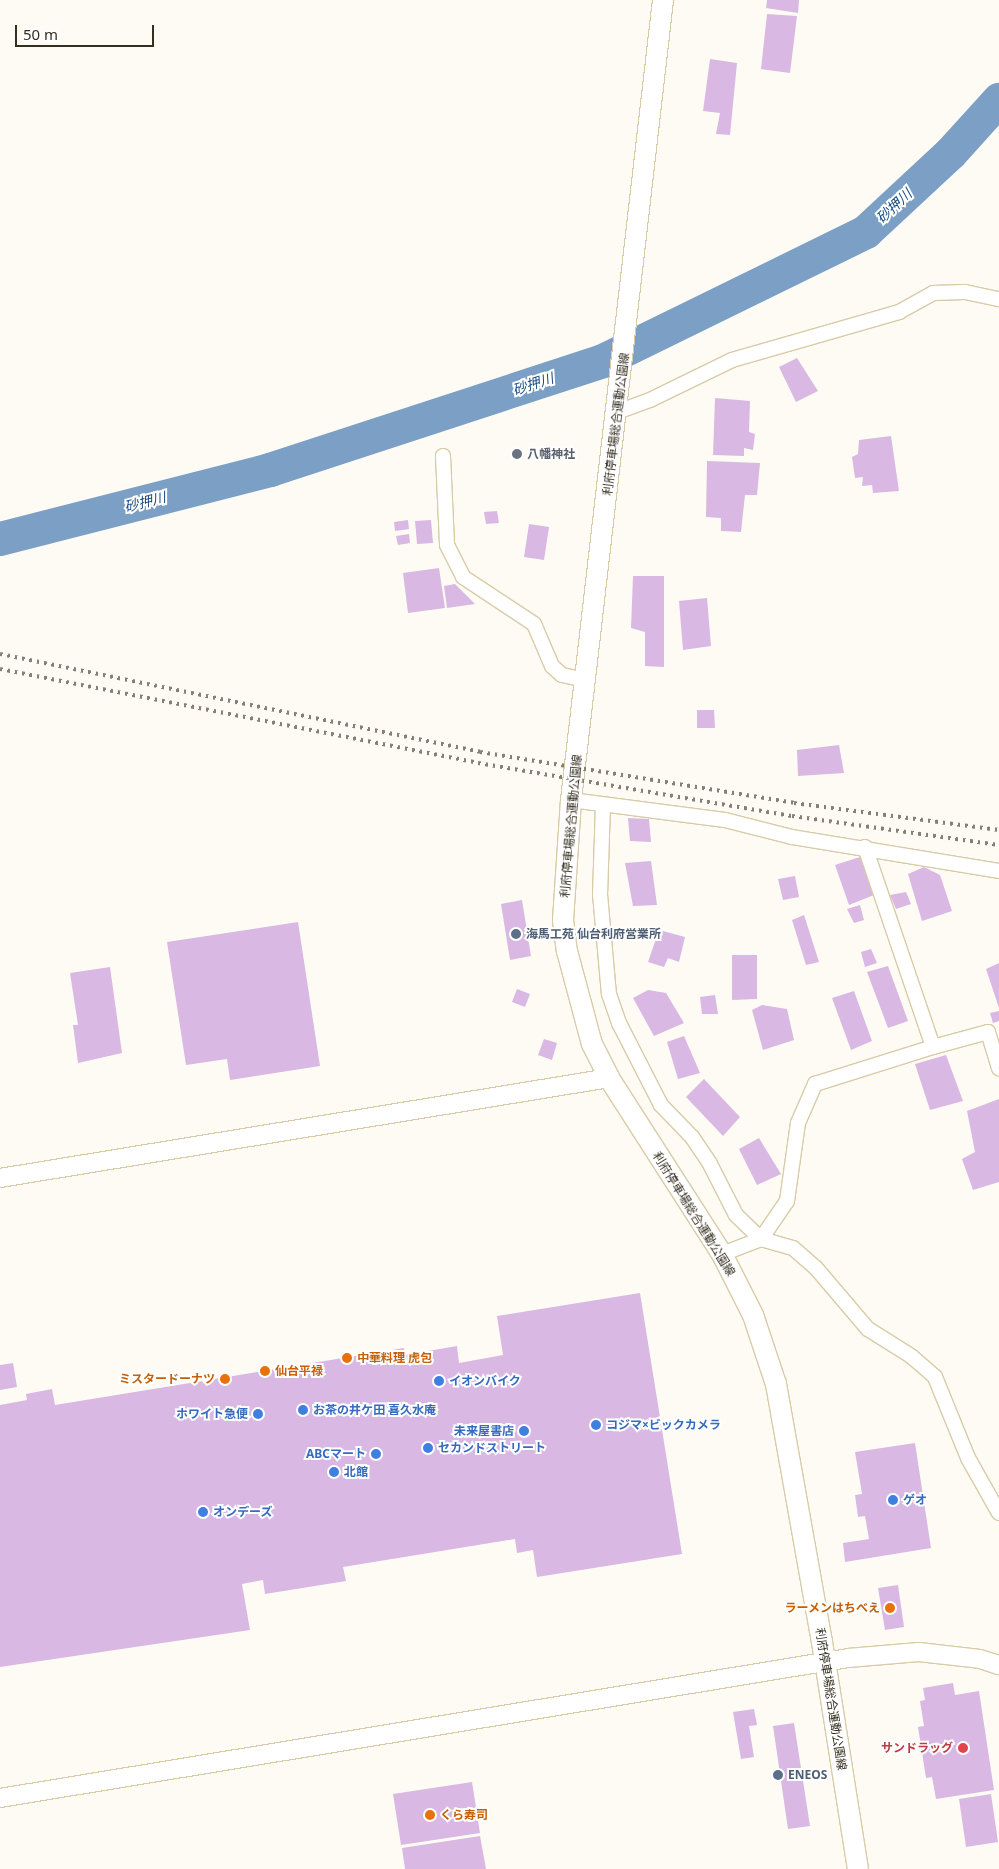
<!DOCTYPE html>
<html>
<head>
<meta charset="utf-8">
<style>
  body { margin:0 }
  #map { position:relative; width:999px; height:1869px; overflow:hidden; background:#fefbf4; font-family:"Noto Sans","Noto Sans JP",sans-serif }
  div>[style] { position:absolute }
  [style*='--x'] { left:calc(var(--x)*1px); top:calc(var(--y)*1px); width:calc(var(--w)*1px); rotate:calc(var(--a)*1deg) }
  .river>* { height:34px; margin:-17px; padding:0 17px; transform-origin:17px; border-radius:17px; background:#7c9fc6 }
  .building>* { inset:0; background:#d9b8e4 }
  .roads { filter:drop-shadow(1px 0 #d8cba7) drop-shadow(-1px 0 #d8cba7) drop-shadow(0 1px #d8cba7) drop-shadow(0 -1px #d8cba7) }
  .minor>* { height:14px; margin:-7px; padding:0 7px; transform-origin:7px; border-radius:7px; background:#fff }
  .tertiary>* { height:18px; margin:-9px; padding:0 9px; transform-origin:9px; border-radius:9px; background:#fff }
  .secondary>* { height:20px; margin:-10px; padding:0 10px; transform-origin:10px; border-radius:10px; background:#fff }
  .rail>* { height:4px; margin-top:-2px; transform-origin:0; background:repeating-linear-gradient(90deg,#858075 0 2.5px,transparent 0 7.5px) }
  .dots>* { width:14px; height:14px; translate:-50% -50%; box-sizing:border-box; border:2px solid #fff; border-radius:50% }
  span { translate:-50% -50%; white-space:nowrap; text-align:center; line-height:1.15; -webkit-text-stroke:4px #fff; paint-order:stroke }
  .street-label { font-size:12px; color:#352f21 }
  .worship-label { font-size:12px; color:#5b616d; font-weight:700 }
  .left { translate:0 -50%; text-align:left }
  .service-label { font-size:12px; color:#4e5e75; font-weight:700 }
  .food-label { font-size:12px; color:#c56008; font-weight:700 }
  .right { translate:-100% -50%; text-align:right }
  .shop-label { font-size:12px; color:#366cbe; font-weight:700 }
  .health-label { font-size:12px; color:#be3a42; font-weight:700 }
  .water-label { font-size:14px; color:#1c4d80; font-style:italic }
  .scale { position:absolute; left:15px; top:25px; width:139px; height:22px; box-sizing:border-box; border:2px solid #352f21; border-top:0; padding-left:6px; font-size:15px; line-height:18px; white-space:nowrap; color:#352f21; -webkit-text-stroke:4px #fff; paint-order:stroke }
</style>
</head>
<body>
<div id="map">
  <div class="river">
    <i style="--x:0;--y:539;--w:279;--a:-14.3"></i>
    <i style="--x:270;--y:470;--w:350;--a:-18.1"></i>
    <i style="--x:603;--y:361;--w:293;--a:-26.1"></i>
    <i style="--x:866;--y:232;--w:116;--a:-42.9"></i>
    <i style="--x:951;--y:153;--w:72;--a:-47.8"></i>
  </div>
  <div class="building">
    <i style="clip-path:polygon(767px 0,799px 0,798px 13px,766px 8px)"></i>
    <i style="clip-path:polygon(767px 14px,797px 16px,790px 73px,761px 69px)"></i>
    <i style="clip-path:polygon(710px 59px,737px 63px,730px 135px,716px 134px,720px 113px,703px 111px)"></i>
    <i style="clip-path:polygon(797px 358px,818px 391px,796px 402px,779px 367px)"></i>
    <i style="clip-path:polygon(715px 398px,750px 401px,749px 432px,755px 434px,753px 450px,744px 448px,744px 456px,713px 455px)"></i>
    <i style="clip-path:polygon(891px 436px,899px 491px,873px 493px,872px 485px,862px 486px,863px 477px,855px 478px,852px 457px,858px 454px,859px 440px)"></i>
    <i style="clip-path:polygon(707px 461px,760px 463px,757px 495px,745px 495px,741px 532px,721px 531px,721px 518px,706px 517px)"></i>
    <i style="clip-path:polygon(497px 511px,499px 523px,486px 524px,484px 512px)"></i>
    <i style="clip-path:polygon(408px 520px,409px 529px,395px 531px,394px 522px)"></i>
    <i style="clip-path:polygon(431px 520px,433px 543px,417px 544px,415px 521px)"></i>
    <i style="clip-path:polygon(529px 524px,549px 527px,544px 560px,524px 557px)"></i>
    <i style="clip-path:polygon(409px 534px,410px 543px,398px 545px,396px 536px)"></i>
    <i style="clip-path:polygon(439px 568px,445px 608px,408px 613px,403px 573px)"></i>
    <i style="clip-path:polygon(633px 576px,664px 576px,664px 667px,645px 666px,645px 632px,631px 628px)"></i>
    <i style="clip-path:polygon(455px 584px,475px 604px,447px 608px,444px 586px)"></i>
    <i style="clip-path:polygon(707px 598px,711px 646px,683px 650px,679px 601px)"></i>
    <i style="clip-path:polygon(697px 710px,714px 710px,715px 728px,697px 728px)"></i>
    <i style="clip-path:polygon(839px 745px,844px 773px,798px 776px,797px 750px)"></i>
    <i style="clip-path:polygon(628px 818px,649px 819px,651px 842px,630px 841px)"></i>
    <i style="clip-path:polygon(860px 857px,874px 895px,849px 905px,835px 865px)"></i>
    <i style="clip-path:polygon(651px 861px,657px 905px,633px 906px,625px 863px)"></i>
    <i style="clip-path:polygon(924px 867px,940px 875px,952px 911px,922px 921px,908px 874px)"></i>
    <i style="clip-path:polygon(795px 876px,799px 897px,783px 900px,778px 879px)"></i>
    <i style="clip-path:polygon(906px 892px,911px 904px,896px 909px,890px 895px)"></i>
    <i style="clip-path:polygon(522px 900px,531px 956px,510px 960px,501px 904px)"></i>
    <i style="clip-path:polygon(860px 905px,864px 920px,854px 923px,847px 909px)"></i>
    <i style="clip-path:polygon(804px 915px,819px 962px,806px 965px,792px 920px)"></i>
    <i style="clip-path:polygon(298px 922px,320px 1066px,230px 1080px,227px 1059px,186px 1065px,167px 942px)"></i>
    <i style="clip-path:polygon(659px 930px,685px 937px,679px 962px,668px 958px,664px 967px,648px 962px)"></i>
    <i style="clip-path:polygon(871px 949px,877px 963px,865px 967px,861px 952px)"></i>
    <i style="clip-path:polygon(732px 955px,757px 955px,757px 999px,732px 1000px)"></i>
    <i style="clip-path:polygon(999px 963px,999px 1008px,986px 969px)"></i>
    <i style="clip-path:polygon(888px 966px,908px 1021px,888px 1028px,867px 972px)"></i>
    <i style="clip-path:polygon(110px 967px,122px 1053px,78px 1063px,73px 1025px,78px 1025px,70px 973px)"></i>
    <i style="clip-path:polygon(517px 989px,530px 994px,525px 1007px,512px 1002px)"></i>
    <i style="clip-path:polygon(648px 990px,666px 993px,684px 1023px,654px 1036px,633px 998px)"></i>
    <i style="clip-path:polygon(854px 991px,872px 1041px,851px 1050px,832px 998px)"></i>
    <i style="clip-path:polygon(715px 995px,718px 1014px,702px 1014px,700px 997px)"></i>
    <i style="clip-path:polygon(762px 1005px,787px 1009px,794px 1040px,763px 1050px,752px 1010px)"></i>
    <i style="clip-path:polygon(999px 1011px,999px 1021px,993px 1023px,990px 1013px)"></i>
    <i style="clip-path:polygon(684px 1036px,700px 1073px,678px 1079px,667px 1042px)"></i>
    <i style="clip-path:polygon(544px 1039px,557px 1043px,552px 1060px,538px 1055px)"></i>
    <i style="clip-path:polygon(946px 1055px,963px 1101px,930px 1110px,915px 1064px)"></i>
    <i style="clip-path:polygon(704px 1079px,740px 1117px,723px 1136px,686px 1097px)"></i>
    <i style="clip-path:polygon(999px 1099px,999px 1182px,973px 1190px,962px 1159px,975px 1152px,967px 1111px)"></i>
    <i style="clip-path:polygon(759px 1138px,781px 1174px,757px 1185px,739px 1149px)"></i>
    <i style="clip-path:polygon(640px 1293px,682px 1554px,537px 1577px,533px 1550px,517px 1553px,515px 1539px,343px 1567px,346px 1581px,265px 1594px,263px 1580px,242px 1584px,250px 1630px,0 1667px,0 1405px,27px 1400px,26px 1394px,52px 1389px,55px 1405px,404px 1348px,405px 1355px,457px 1346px,459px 1363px,503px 1355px,497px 1316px)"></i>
    <i style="clip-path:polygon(13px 1363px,17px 1387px,0 1390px,0 1365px)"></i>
    <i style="clip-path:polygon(915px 1443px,931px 1548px,845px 1562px,843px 1543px,869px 1539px,865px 1516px,858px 1517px,855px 1495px,862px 1494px,855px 1452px)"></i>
    <i style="clip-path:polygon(898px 1585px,904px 1627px,885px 1630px,878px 1588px)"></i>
    <i style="clip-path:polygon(953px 1683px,955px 1695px,979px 1691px,994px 1790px,936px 1799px,932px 1777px,926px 1778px,918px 1727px,924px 1726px,920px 1701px,925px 1700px,923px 1688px)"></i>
    <i style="clip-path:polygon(754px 1709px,757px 1725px,749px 1726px,754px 1757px,741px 1759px,733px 1712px)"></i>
    <i style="clip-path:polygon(794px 1723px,810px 1826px,788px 1829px,773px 1726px)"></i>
    <i style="clip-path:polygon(472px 1782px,480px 1833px,401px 1845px,393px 1794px)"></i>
    <i style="clip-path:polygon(991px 1794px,998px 1842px,966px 1847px,959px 1799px)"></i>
    <i style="clip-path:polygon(480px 1836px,486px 1869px,405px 1869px,402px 1848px)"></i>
  </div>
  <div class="roads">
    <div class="minor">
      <i style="--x:617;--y:412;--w:35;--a:-20"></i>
      <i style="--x:650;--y:400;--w:91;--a:-26"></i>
      <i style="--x:732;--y:360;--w:174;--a:-16"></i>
      <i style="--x:899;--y:312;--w:39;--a:-29"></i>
      <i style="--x:933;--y:293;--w:32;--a:-2"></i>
      <i style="--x:965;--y:292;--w:35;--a:12"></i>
      <i style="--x:443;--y:456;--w:89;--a:87.4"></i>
      <i style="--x:447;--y:545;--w:36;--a:63"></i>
      <i style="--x:463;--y:577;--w:85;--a:33.5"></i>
      <i style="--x:534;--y:624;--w:46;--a:66.8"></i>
      <i style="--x:552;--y:666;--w:13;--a:42"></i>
      <i style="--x:562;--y:675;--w:25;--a:12"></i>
      <i style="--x:571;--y:800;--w:155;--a:7.4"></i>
      <i style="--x:725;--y:820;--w:69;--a:14.2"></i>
      <i style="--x:792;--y:837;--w:210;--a:9.3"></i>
      <i style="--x:603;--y:805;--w:89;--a:91.9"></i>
      <i style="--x:600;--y:894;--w:100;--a:84.9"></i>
      <i style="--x:609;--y:994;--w:31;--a:71"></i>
      <i style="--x:619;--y:1023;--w:92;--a:62.9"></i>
      <i style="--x:661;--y:1105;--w:45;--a:45.9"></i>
      <i style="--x:692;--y:1137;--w:32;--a:56"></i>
      <i style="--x:710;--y:1164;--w:57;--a:63"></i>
      <i style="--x:736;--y:1215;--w:35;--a:44"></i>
      <i style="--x:761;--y:1239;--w:33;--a:16"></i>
      <i style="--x:793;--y:1248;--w:30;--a:41"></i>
      <i style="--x:816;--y:1268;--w:80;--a:49.6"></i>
      <i style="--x:868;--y:1329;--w:51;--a:32.1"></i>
      <i style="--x:911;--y:1356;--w:32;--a:41"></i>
      <i style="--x:935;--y:1377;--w:87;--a:67.8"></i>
      <i style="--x:968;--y:1458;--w:63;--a:60.6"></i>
      <i style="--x:865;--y:847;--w:211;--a:71.2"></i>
      <i style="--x:933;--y:1047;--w:57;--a:-15.3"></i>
      <i style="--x:988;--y:1032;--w:38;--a:73"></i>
      <i style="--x:722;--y:1254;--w:42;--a:-21"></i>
      <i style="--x:761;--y:1239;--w:46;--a:-55.6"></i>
      <i style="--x:787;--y:1201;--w:79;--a:-82"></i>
      <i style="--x:798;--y:1123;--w:43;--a:-66.4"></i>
      <i style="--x:815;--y:1084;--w:124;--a:-17.4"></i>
    </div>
    <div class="tertiary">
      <i style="--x:0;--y:1178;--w:617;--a:-9.32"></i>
      <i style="--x:0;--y:1798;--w:859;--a:-9.37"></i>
      <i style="--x:848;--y:1658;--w:71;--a:-4.8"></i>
      <i style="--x:919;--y:1652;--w:61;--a:6.5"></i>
      <i style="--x:980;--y:1659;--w:20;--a:18"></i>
    </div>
    <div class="secondary">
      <i style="--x:663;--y:0;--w:805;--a:96.56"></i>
      <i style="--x:571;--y:800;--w:120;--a:93.8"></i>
      <i style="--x:563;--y:920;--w:31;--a:83"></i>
      <i style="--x:567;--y:951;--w:96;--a:75"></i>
      <i style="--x:592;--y:1044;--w:38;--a:63"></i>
      <i style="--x:609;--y:1078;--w:209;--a:57.3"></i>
      <i style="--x:722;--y:1254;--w:68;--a:63.1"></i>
      <i style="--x:753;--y:1315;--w:73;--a:71.6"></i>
      <i style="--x:776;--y:1384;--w:262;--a:79.9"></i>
      <i style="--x:822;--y:1642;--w:230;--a:81"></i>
    </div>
  </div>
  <div class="rail">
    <i style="--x:0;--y:654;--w:490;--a:11.5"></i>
    <i style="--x:480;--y:752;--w:318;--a:9.2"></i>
    <i style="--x:794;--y:803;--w:207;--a:7.5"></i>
    <i style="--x:0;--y:669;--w:487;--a:11.1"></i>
    <i style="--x:478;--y:763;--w:318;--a:9.6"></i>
    <i style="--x:792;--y:816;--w:209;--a:8"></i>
  </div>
  <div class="dots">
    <i style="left:517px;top:454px;background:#6b7280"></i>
    <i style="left:516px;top:934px;background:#5c6f8a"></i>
    <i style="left:347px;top:1358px;background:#e8710a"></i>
    <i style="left:265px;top:1371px;background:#e8710a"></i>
    <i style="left:225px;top:1379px;background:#e8710a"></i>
    <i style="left:439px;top:1381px;background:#3f7fe0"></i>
    <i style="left:303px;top:1410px;background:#3f7fe0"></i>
    <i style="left:258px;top:1414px;background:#3f7fe0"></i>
    <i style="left:596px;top:1425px;background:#3f7fe0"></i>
    <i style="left:524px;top:1431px;background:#3f7fe0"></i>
    <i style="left:428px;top:1448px;background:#3f7fe0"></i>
    <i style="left:376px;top:1454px;background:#3f7fe0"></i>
    <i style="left:334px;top:1472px;background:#3f7fe0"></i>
    <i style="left:893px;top:1500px;background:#3f7fe0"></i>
    <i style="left:203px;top:1512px;background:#3f7fe0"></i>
    <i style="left:890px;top:1608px;background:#e8710a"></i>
    <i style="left:963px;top:1748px;background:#e0444e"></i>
    <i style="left:778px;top:1775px;background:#5c6f8a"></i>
    <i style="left:430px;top:1815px;background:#e8710a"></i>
  </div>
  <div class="street-label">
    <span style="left:616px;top:424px;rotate:-83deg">利府停車場総合運動公園線</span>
    <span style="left:571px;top:826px;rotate:-85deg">利府停車場総合運動公園線</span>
    <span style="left:694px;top:1214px;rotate:58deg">利府停車場総合運動公園線</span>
    <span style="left:831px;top:1699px;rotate:81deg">利府停車場総合運動公園線</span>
  </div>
  <div class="worship-label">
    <span class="left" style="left:527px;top:454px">八幡神社</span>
  </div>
  <div class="service-label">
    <span class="left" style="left:526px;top:934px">海馬工苑 仙台利府営業所</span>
    <span class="left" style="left:788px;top:1775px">ENEOS</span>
  </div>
  <div class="food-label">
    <span class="left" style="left:357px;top:1358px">中華料理 虎包</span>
    <span class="left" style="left:275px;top:1371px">仙台平禄</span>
    <span class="right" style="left:215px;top:1379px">ミスタードーナツ</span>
    <span class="right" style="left:880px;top:1608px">ラーメンはちべえ</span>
    <span class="left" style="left:440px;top:1815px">くら寿司</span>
  </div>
  <div class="shop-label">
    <span class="left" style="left:449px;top:1381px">イオンバイク</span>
    <span class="left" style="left:313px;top:1410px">お茶の井ケ田 喜久水庵</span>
    <span class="right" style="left:248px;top:1414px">ホワイト急便</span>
    <span class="left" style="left:606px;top:1425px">コジマ×ビックカメラ</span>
    <span class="right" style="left:514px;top:1431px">未来屋書店</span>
    <span class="left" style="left:438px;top:1448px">セカンドストリート</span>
    <span class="right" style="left:366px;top:1454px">ABCマート</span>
    <span class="left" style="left:344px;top:1472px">北館</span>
    <span class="left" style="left:903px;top:1500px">ゲオ</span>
    <span class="left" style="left:213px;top:1512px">オンデーズ</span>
  </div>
  <div class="health-label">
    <span class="right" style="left:953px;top:1748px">サンドラッグ</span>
  </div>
  <div class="water-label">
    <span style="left:894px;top:206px;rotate:-43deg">砂押川</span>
    <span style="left:533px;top:384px;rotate:-18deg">砂押川</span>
    <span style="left:145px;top:502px;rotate:-14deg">砂押川</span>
  </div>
  <div class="scale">50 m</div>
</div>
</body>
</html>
